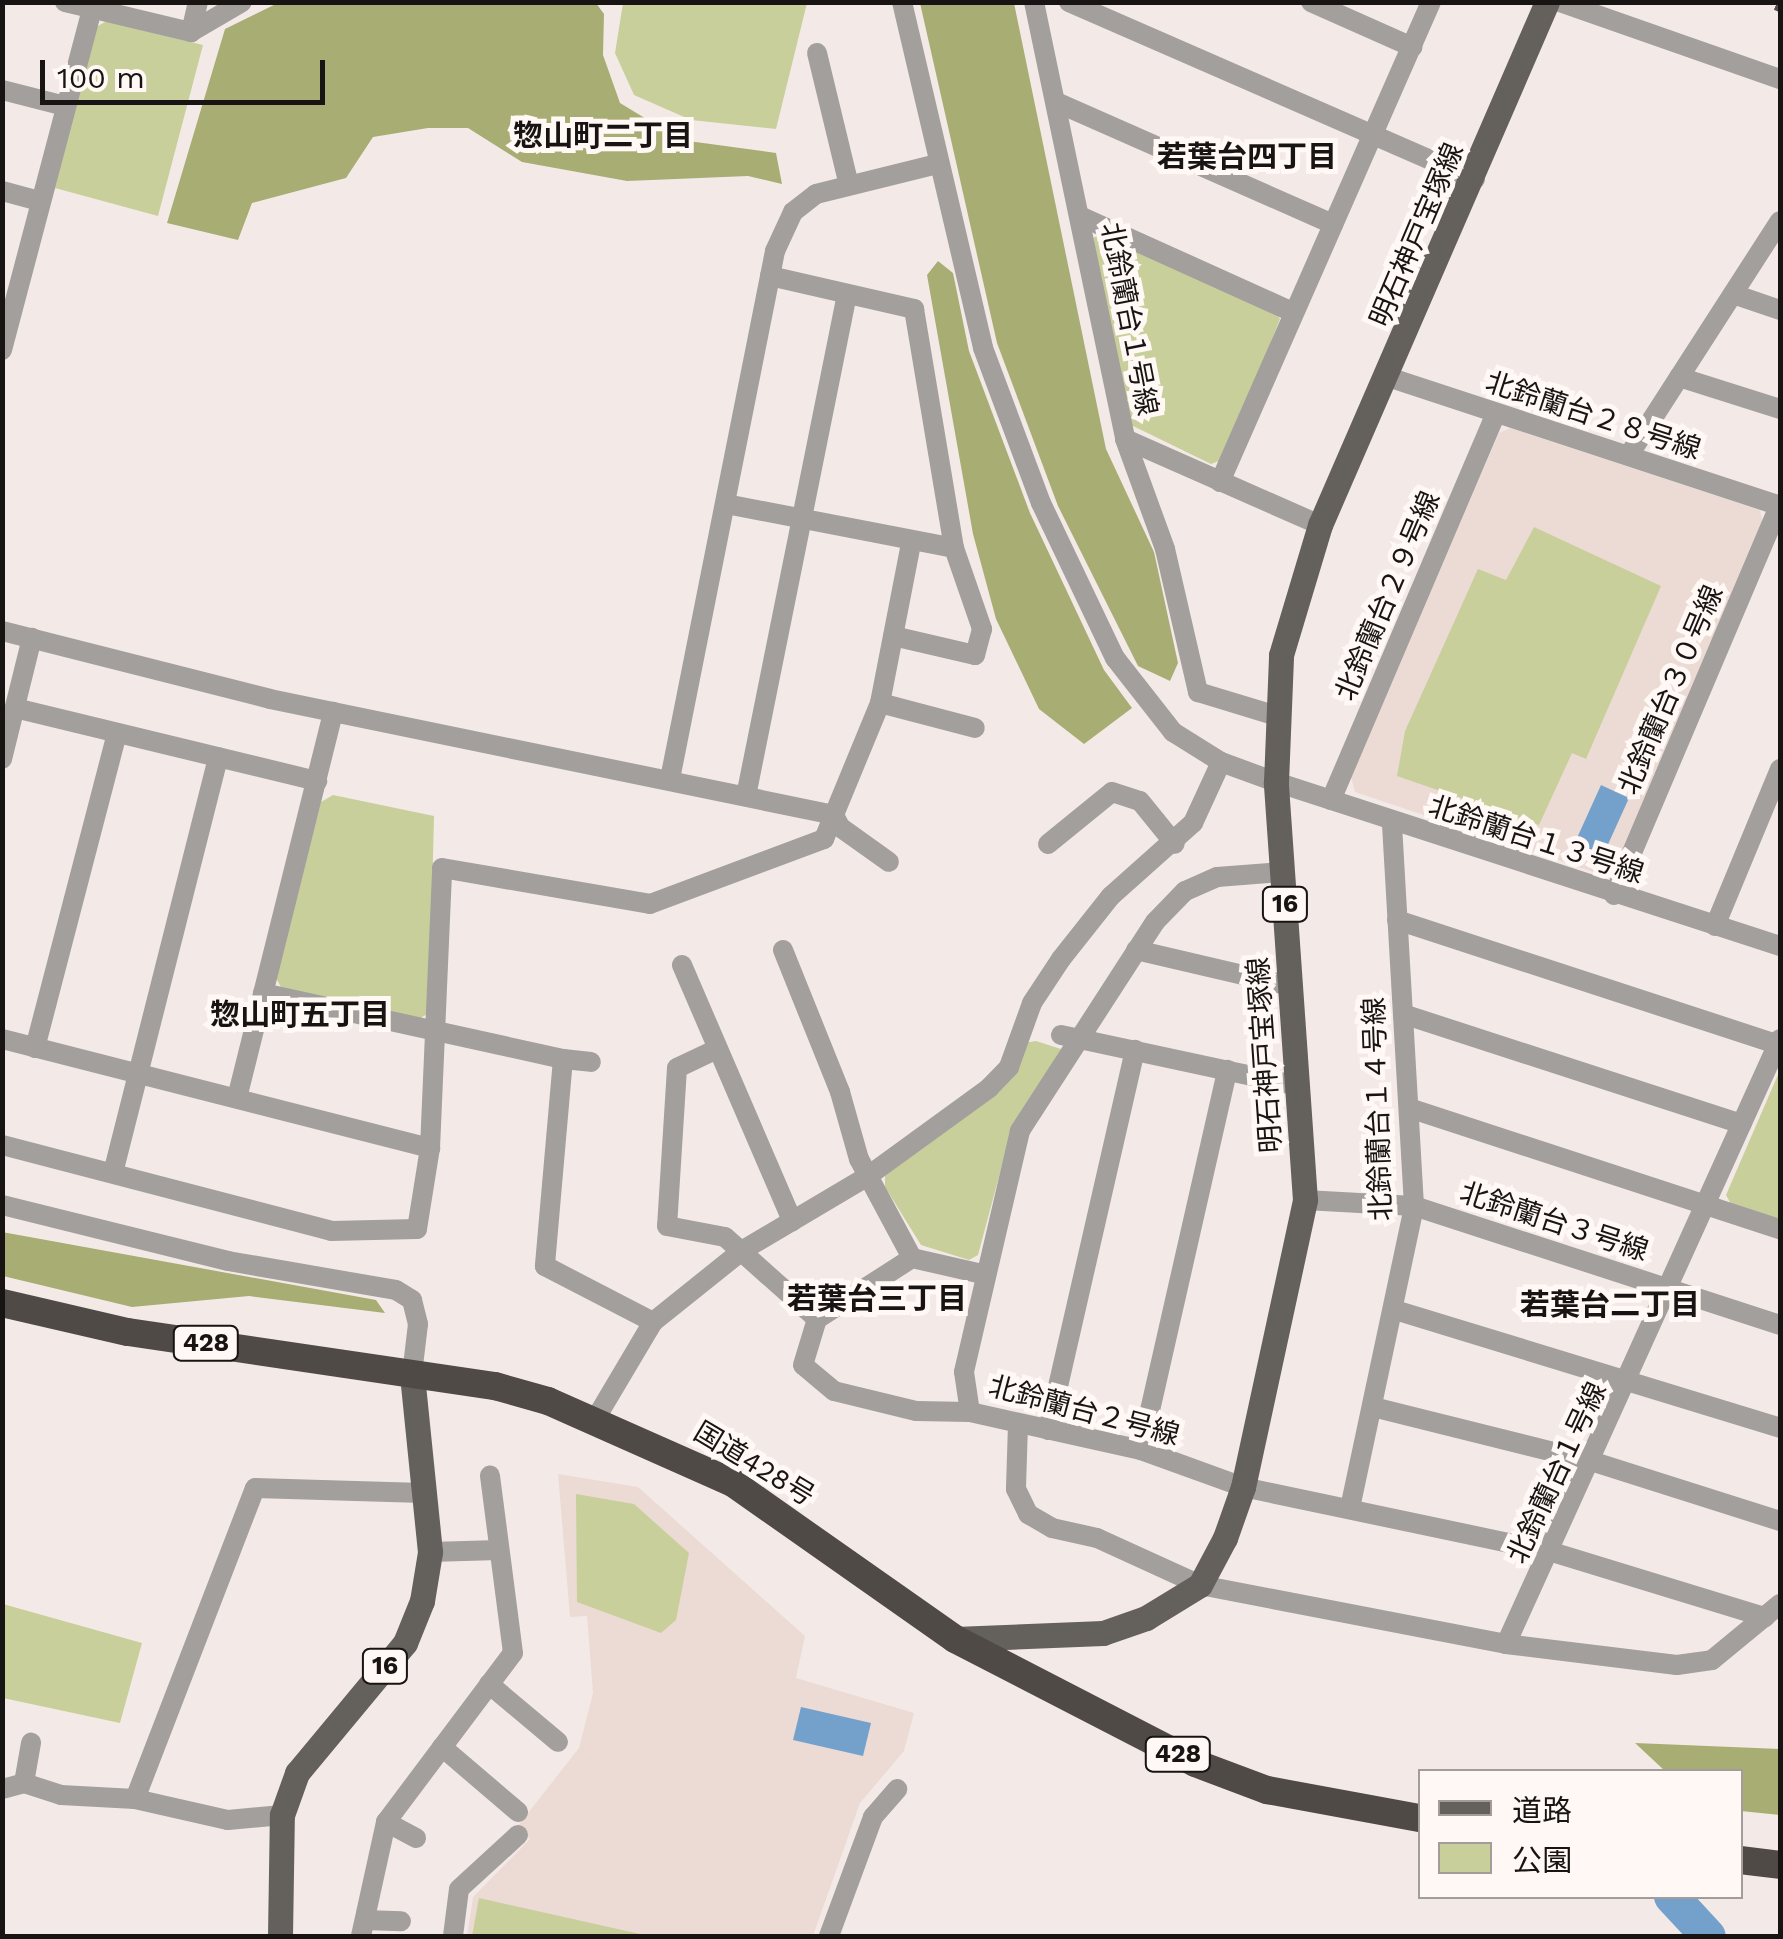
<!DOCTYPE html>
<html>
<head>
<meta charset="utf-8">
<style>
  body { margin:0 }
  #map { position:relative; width:1783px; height:1939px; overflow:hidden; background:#f3eae7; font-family:"Work Sans","Noto Sans JP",sans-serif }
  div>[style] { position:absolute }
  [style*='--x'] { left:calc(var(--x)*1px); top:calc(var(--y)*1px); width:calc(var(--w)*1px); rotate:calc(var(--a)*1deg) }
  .built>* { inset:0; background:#ebdbd4 }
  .green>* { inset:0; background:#c9cf9a }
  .forest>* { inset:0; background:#a8ad73 }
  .water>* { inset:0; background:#74a1cb }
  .river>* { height:35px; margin:-17.5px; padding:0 17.5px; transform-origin:17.5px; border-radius:17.5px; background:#74a1cb }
  .minor>* { height:20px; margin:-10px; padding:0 10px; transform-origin:10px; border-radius:10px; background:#a29f9d }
  .major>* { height:25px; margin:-12.5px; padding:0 12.5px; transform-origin:12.5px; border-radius:12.5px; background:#64605c }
  .highway>* { height:28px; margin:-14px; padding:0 14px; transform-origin:14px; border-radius:14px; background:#4f4a45 }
  .rail>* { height:6px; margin-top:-3px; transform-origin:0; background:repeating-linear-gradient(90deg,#504c4a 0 15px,transparent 0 23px) }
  span { translate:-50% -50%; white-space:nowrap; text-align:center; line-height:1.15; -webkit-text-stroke:10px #fff8f5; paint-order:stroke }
  .shield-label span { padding:2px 8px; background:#fff8f5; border:2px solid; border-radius:8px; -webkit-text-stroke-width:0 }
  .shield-label { font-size:25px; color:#171413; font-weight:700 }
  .street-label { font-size:28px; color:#171413 }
  .neighbourhood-label { font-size:30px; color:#171413; font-weight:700 }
  .frame { position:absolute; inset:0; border:5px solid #171413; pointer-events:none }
  .legend { position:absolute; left:1418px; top:1769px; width:325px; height:130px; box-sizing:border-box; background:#fff8f5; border:2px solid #a29d9b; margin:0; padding:12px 18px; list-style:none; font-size:30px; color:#171413 }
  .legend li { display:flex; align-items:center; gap:20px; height:50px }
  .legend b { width:50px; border:2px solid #a29d9b }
  .scale { position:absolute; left:40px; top:60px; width:285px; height:45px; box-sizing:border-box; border:5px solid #171413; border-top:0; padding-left:12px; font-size:30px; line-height:35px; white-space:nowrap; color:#171413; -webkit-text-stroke:8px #fff8f5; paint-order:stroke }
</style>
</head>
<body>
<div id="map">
  <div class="built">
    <i style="clip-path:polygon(1510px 428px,1760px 510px,1763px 524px,1614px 870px,1599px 874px,1355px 792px,1351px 777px,1499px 433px)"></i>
    <i style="clip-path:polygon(558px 1474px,638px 1487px,805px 1636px,796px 1678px,914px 1713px,904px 1751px,860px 1803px,813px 1936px,467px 1936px,473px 1897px,530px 1839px,517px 1827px,579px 1748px,593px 1693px,587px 1616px,570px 1617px)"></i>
  </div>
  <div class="green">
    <i style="clip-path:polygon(623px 3px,807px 3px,776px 129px,691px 120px,634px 95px,615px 53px)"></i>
    <i style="clip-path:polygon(107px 21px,203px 45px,158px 216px,55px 188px,94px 28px)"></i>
    <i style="clip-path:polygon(1102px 234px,1275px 311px,1280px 319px,1224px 459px,1211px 464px,1131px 425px,1093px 238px)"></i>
    <i style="clip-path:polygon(1534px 527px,1661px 586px,1586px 759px,1572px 753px,1539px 825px,1397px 776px,1405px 731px,1478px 569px,1506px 580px)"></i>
    <i style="clip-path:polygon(333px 795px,434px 816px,429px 1013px,415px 1021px,281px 987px,276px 978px,321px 802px)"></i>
    <i style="clip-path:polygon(1036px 1041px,1061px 1049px,1012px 1128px,978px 1255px,969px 1260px,921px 1245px,885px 1187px,885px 1172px,1024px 1043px)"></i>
    <i style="clip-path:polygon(1780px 1070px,1780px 1221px,1731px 1204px,1726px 1195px)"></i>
    <i style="clip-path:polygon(576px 1494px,634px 1504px,689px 1553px,676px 1620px,661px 1633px,577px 1602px)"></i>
    <i style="clip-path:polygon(3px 1604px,142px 1643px,120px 1723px,3px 1698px)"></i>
    <i style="clip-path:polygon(479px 1898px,649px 1936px,472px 1936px)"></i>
  </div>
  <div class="forest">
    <i style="clip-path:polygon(280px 2px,596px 3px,604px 14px,603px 55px,620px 103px,681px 140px,776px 153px,782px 184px,748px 176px,627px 181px,522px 162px,468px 128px,428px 128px,373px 137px,346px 178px,252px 203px,238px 240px,167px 223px,225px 29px)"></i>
    <i style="clip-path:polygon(920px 3px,1014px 3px,1106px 449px,1154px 552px,1178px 663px,1170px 681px,1138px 666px,1058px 506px,997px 343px)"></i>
    <i style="clip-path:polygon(938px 261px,953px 273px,969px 351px,1030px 513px,1104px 670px,1132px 708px,1084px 744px,1039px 709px,996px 619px,973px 534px,927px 275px)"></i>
    <i style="clip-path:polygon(2px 1232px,376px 1300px,385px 1313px,249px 1296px,132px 1307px,3px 1276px)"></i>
    <i style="clip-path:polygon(1635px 1743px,1780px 1749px,1780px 1815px,1741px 1811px,1740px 1772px,1665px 1771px)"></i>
  </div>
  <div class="water">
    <i style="clip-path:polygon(1601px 785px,1629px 798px,1600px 862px,1572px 849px)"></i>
    <i style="clip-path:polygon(801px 1707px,871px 1723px,863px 1756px,793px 1740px)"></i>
  </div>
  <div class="river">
    <i style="--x:1671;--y:1896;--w:54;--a:47.2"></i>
  </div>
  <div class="minor">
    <i style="--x:65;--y:2;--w:130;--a:13.4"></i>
    <i style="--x:191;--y:32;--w:59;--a:-30.5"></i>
    <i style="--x:902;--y:2;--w:355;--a:76.8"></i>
    <i style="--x:983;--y:348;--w:165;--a:69.5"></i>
    <i style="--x:1041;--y:503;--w:172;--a:64.5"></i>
    <i style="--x:1115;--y:658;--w:94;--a:51.9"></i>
    <i style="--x:1173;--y:732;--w:57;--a:32"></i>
    <i style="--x:1221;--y:762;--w:59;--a:20"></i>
    <i style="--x:1276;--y:782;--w:530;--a:18.02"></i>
    <i style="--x:1034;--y:2;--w:446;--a:78.2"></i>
    <i style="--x:1125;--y:439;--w:213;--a:23.8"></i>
    <i style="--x:1069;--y:2;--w:443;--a:23.6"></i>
    <i style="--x:1311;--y:2;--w:111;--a:24"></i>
    <i style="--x:1560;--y:2;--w:233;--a:19.3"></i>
    <i style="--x:191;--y:32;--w:31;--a:-77"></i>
    <i style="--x:817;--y:53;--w:132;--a:76.4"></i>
    <i style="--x:2;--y:90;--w:65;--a:14.3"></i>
    <i style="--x:1056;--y:102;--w:303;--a:23.8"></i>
    <i style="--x:2;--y:191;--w:39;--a:15"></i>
    <i style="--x:1080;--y:216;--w:234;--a:24.3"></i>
    <i style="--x:770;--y:276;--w:148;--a:12.9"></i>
    <i style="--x:914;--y:309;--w:242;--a:80.5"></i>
    <i style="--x:954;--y:548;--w:86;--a:70.9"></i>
    <i style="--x:982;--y:629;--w:27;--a:105"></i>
    <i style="--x:975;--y:655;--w:84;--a:-167"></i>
    <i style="--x:1733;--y:294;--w:50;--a:18.8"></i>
    <i style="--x:2;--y:350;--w:360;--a:-75.2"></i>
    <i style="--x:1388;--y:377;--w:413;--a:18.2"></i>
    <i style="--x:1679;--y:377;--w:106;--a:17.6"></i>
    <i style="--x:1125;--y:439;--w:117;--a:70"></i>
    <i style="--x:1165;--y:549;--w:147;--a:77"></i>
    <i style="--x:1198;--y:692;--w:83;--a:16.9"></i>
    <i style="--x:1629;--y:455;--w:278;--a:-57.2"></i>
    <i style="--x:1220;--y:482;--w:524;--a:-66.27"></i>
    <i style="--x:726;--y:504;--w:232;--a:10.9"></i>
    <i style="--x:2;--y:631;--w:276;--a:14.2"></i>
    <i style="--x:270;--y:699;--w:576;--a:11.62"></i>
    <i style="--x:834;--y:815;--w:13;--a:63"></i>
    <i style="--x:840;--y:827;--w:60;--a:35.5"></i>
    <i style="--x:880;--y:703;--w:98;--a:14.7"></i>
    <i style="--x:15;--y:708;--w:311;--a:13.6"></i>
    <i style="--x:2;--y:759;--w:125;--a:-76.1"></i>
    <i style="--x:670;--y:779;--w:538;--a:-78.75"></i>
    <i style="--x:775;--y:251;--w:43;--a:-65.2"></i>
    <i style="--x:793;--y:212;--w:29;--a:-38"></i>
    <i style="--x:816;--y:194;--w:125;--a:-13.9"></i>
    <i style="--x:746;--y:796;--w:512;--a:-78.62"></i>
    <i style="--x:1331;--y:800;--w:420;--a:-66.9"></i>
    <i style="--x:1048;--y:844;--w:82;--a:-39.1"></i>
    <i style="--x:1112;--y:792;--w:29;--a:18"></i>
    <i style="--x:1140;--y:801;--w:55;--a:50.9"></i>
    <i style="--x:1283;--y:872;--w:66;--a:175.7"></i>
    <i style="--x:1217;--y:877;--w:35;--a:156"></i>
    <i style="--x:1185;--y:891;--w:43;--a:134.1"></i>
    <i style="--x:1155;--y:922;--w:249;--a:122.9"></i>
    <i style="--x:1020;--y:1131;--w:247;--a:103.1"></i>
    <i style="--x:964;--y:1372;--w:40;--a:81.5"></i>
    <i style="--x:970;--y:1412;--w:175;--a:12.5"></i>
    <i style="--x:1141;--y:1450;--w:109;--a:19.9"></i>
    <i style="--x:1243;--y:1487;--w:316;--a:11.9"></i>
    <i style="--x:1552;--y:1552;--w:223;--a:17"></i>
    <i style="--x:1614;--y:895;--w:423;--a:-67"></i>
    <i style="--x:1397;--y:920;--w:403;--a:18.1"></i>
    <i style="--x:1715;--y:926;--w:170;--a:-67.5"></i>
    <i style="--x:783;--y:950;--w:153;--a:68.1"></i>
    <i style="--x:840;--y:1092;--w:70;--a:74.2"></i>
    <i style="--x:859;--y:1159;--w:112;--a:61.8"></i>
    <i style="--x:1136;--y:950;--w:159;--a:13.1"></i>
    <i style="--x:682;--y:965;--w:279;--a:66.7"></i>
    <i style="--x:263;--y:993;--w:307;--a:12.4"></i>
    <i style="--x:563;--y:1059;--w:208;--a:95"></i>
    <i style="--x:545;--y:1266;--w:122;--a:27.4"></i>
    <i style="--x:1403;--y:1014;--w:356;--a:18"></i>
    <i style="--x:1061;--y:1035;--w:243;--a:12.1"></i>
    <i style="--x:2;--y:1039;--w:442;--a:14.3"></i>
    <i style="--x:35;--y:1048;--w:325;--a:-75.4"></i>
    <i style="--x:717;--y:1049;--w:44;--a:154.6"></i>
    <i style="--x:677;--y:1068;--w:158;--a:93.6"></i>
    <i style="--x:667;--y:1226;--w:59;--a:10.7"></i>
    <i style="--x:725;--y:1237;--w:123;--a:41.7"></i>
    <i style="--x:563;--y:1059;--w:28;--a:6"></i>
    <i style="--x:237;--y:1098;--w:398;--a:-76"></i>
    <i style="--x:1409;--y:1108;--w:390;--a:18.1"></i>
    <i style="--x:2;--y:1145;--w:340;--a:14.6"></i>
    <i style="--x:331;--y:1231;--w:86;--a:-1.3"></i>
    <i style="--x:417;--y:1229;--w:82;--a:-80.9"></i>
    <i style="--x:430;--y:1148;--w:280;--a:-87.5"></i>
    <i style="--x:442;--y:868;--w:211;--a:9.8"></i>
    <i style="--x:650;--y:904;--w:186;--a:-20.5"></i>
    <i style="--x:824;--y:839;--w:147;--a:-67.6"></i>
    <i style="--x:880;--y:703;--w:163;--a:-79"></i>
    <i style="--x:113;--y:1173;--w:429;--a:-75.8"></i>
    <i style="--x:1305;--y:1200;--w:109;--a:3.2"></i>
    <i style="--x:1414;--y:1206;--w:385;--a:18"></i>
    <i style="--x:2;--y:1205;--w:233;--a:13.9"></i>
    <i style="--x:228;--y:1261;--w:170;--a:9.8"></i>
    <i style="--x:396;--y:1290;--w:19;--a:32"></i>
    <i style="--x:412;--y:1300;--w:25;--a:76"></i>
    <i style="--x:418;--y:1324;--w:50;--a:96.8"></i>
    <i style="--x:1395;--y:1310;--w:403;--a:17"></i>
    <i style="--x:1373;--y:1407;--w:228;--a:14"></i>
    <i style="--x:1594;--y:1462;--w:195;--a:17.6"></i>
    <i style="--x:970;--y:1412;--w:54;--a:-178.9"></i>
    <i style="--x:916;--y:1411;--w:84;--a:-166.3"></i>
    <i style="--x:834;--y:1391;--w:40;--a:-140"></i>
    <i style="--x:803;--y:1365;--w:48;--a:-73.1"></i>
    <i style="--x:817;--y:1319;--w:113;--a:-32.7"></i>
    <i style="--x:912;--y:1258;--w:72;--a:12.9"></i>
    <i style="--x:596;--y:1418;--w:112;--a:-59.3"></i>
    <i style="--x:653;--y:1322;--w:115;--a:-38.7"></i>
    <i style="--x:743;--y:1250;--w:145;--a:-30.6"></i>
    <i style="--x:868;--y:1176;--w:150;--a:-36"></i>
    <i style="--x:989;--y:1088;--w:29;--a:-46"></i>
    <i style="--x:1009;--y:1067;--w:68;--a:-70.2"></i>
    <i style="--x:1032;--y:1003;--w:53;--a:-56.6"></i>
    <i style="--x:1061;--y:959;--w:80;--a:-51.6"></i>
    <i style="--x:1111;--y:896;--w:110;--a:-41.7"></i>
    <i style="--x:1193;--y:823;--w:67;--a:-65.3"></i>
    <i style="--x:1018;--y:1424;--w:65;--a:91.8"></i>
    <i style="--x:1016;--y:1489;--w:28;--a:64"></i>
    <i style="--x:1028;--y:1514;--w:28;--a:30"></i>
    <i style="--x:1052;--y:1528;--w:46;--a:12.5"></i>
    <i style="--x:1097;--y:1538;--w:113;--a:24.5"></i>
    <i style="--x:1200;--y:1585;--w:312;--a:10.9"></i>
    <i style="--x:1506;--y:1644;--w:664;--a:-65.63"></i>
    <i style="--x:1048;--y:1430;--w:390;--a:-77.1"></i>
    <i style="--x:1141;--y:1450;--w:390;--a:-77.2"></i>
    <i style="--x:1350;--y:1508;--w:309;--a:-78"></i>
    <i style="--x:1414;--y:1206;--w:386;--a:-93.3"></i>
    <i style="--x:430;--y:1552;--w:69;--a:-1.7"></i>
    <i style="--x:1506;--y:1644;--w:172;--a:7"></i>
    <i style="--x:1677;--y:1665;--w:35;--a:-8"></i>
    <i style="--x:1712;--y:1660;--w:88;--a:-39.5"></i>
    <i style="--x:489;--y:1684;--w:90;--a:40"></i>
    <i style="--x:442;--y:1747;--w:100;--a:40.5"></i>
    <i style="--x:24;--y:1783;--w:41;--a:-80.1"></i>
    <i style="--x:2;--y:1789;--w:23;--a:-15"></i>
    <i style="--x:24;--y:1783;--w:39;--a:18"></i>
    <i style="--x:61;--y:1795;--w:74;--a:3.1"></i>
    <i style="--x:135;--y:1799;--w:95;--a:12.7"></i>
    <i style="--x:228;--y:1820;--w:54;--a:-5.3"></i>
    <i style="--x:135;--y:1799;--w:333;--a:-68.9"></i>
    <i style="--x:255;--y:1488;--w:168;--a:1.7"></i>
    <i style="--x:386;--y:1822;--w:34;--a:28"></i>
    <i style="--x:365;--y:1920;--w:36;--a:2"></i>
    <i style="--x:361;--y:1936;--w:117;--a:-77.6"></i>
    <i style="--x:386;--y:1822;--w:211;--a:-53.1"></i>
    <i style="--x:513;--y:1653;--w:179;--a:-97.4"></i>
    <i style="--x:453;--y:1936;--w:47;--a:-82.7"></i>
    <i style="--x:459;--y:1889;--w:80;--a:-42.5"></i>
    <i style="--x:829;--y:1936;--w:127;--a:-69.7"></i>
    <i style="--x:873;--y:1817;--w:37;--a:-49"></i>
  </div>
  <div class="major">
    <i style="--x:955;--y:1639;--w:148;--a:-2.3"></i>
    <i style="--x:1103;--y:1633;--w:46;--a:-19.2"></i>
    <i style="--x:1146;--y:1618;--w:63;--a:-31.4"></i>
    <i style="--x:1200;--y:1585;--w:53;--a:-62"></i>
    <i style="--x:1225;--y:1538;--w:54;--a:-70.6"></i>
    <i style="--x:1243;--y:1487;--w:294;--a:-77.8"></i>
    <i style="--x:1305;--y:1200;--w:419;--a:-94"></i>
    <i style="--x:1276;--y:782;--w:127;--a:-87.7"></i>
    <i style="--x:1281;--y:655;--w:136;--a:-73.3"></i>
    <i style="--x:1320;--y:525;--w:570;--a:-66.54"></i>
    <i style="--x:280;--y:1936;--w:121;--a:-89.1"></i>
    <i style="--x:282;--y:1815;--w:45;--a:-70.3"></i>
    <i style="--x:297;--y:1773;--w:169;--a:-50.3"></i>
    <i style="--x:405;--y:1643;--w:45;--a:-68"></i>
    <i style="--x:422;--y:1601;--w:50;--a:-80.7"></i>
    <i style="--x:430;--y:1552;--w:179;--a:-95.8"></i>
  </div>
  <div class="highway">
    <i style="--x:2;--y:1303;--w:129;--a:13"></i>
    <i style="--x:128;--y:1332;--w:371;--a:8.4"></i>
    <i style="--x:495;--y:1386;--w:55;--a:15.8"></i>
    <i style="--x:548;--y:1401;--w:202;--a:23.9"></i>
    <i style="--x:733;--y:1483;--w:271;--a:35.1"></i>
    <i style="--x:955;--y:1639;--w:270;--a:27.3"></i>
    <i style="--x:1195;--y:1763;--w:77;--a:20.6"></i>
    <i style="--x:1267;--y:1790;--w:156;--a:10.4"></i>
    <i style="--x:1740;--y:1860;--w:40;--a:7.1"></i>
  </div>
  <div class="rail">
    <i style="--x:1775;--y:7;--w:5;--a:22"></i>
  </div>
  <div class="shield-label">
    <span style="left:1285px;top:904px">16</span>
    <span style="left:206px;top:1343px">428</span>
    <span style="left:385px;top:1666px">16</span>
    <span style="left:1178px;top:1754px">428</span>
  </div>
  <div class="street-label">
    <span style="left:1417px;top:235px;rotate:-67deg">明石神戸宝塚線</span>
    <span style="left:1129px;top:319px;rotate:79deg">北鈴蘭台１号線</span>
    <span style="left:1593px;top:416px;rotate:18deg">北鈴蘭台２８号線</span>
    <span style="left:1388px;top:596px;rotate:-67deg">北鈴蘭台２９号線</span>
    <span style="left:1671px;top:690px;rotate:-67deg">北鈴蘭台３０号線</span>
    <span style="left:1536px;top:840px;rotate:18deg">北鈴蘭台１３号線</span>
    <span style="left:1265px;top:1055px;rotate:-94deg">明石神戸宝塚線</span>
    <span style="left:1378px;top:1109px;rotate:-92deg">北鈴蘭台１４号線</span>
    <span style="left:1554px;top:1222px;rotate:18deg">北鈴蘭台３号線</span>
    <span style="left:1084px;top:1411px;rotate:15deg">北鈴蘭台２号線</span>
    <span style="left:754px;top:1464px;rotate:31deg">国道428号</span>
    <span style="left:1557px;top:1473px;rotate:-65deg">北鈴蘭台１号線</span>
  </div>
  <div class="neighbourhood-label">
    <span style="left:603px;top:136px">惣山町二丁目</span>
    <span style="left:1247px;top:157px">若葉台四丁目</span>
    <span style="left:300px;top:1015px">惣山町五丁目</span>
    <span style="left:877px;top:1299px">若葉台三丁目</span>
    <span style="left:1610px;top:1305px">若葉台二丁目</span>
  </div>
  <div class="frame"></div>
  <ul class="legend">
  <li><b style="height:12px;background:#64605c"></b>道路</li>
  <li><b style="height:28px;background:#c9cf9a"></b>公園</li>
  </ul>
  <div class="scale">100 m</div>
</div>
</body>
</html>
